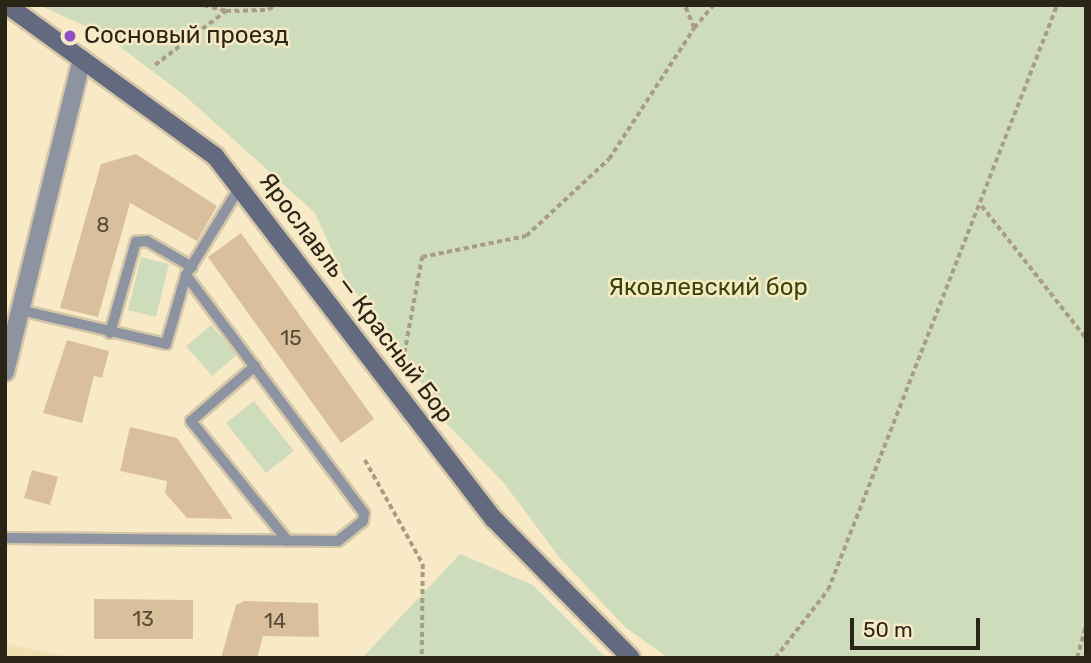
<!DOCTYPE html>
<html>
<head>
<meta charset="utf-8">
<style>
  body { margin:0 }
  #map { position:relative; width:1091px; height:663px; overflow:hidden; background:#f9eac7; font-family:Rubik,sans-serif }
  div>[style] { position:absolute }
  [style*='--x'] { left:calc(var(--x)*1px); top:calc(var(--y)*1px); width:calc(var(--w)*1px); rotate:calc(var(--a)*1deg) }
  .built>* { inset:0; background:#f2e0b5 }
  .green>* { inset:0; background:#cfdcbb }
  .building>* { inset:0; background:#dabf9c }
  .path>* { height:3.5px; margin-top:-1.75px; transform-origin:0; background:repeating-linear-gradient(90deg,#a89d82 0 5px,transparent 0 8.5px) }
  .roads { filter:drop-shadow(2px 0 #d4c7a7) drop-shadow(-2px 0 #d4c7a7) drop-shadow(0 2px #d4c7a7) drop-shadow(0 -2px #d4c7a7) }
  .lane>* { height:10px; margin:-5px; padding:0 5px; transform-origin:5px; border-radius:5px; background:#8e93a2 }
  .street>* { height:18px; margin:-9px; padding:0 9px; transform-origin:9px; border-radius:9px; background:#8e93a2 }
  .secondary>* { height:18px; margin:-9px; padding:0 9px; transform-origin:9px; border-radius:9px; background:#63697e }
  .dots>* { width:19px; height:19px; translate:-50% -50%; box-sizing:border-box; border:4px solid #f9eac7; border-radius:50% }
  span { translate:-50% -50%; white-space:nowrap; text-align:center; line-height:1.15; -webkit-text-stroke:5px #f9eac7; paint-order:stroke }
  .number-label { font-size:21px; color:#564c38 }
  .number-label span { -webkit-text-stroke-width:0 }
  .poi-label { font-size:24px; color:#2a2517 }
  .left { translate:0 -50%; text-align:left }
  .park-label { font-size:24px; color:#354607 }
  .street-label { font-size:24px; color:#2a2517 }
  .frame { position:absolute; inset:0; border:7px solid #2a2517; pointer-events:none }
  .scale { position:absolute; left:850px; top:618px; width:130px; height:32px; box-sizing:border-box; border:4px solid #2a2517; border-top:0; padding-left:9px; font-size:21px; line-height:24px; white-space:nowrap; color:#2a2517; -webkit-text-stroke:5px #f9eac7; paint-order:stroke }
</style>
</head>
<body>
<div id="map">
  <div class="built">
    <i style="clip-path:polygon(5px 643px,74px 658px,5px 658px)"></i>
  </div>
  <div class="green">
    <i style="clip-path:polygon(39px 5px,1086px 5px,1086px 658px,668px 658px,625px 627px,559px 557px,504px 483px,443px 420px,396px 340px,346px 281px,315px 213px,184px 95px,103px 34px)"></i>
    <i style="clip-path:polygon(141px 257px,169px 264px,156px 317px,128px 310px)"></i>
    <i style="clip-path:polygon(211px 325px,237px 355px,212px 376px,186px 346px)"></i>
    <i style="clip-path:polygon(254px 401px,294px 451px,266px 473px,226px 423px)"></i>
    <i style="clip-path:polygon(460px 554px,533px 585px,606px 658px,362px 658px)"></i>
  </div>
  <div class="building">
    <i style="clip-path:polygon(136px 154px,217px 206px,197px 241px,130px 203px,98px 317px,60px 308px,101px 164px)"></i>
    <i style="clip-path:polygon(241px 233px,374px 419px,341px 443px,208px 257px)"></i>
    <i style="clip-path:polygon(67px 340px,109px 351px,102px 378px,94px 376px,82px 423px,43px 413px)"></i>
    <i style="clip-path:polygon(130px 427px,177px 438px,233px 519px,187px 518px,165px 493px,167px 481px,120px 471px)"></i>
    <i style="clip-path:polygon(32px 470px,58px 477px,50px 505px,24px 498px)"></i>
    <i style="clip-path:polygon(94px 599px,193px 600px,193px 639px,94px 639px)"></i>
    <i style="clip-path:polygon(244px 601px,318px 603px,319px 637px,263px 636px,257px 658px,221px 658px,236px 605px)"></i>
  </div>
  <div class="path">
    <i style="--x:204;--y:5;--w:23;--a:15"></i>
    <i style="--x:694;--y:28;--w:30;--a:-50"></i>
    <i style="--x:155;--y:65;--w:89;--a:-37.3"></i>
    <i style="--x:226;--y:11;--w:42;--a:-1.4"></i>
    <i style="--x:268;--y:10;--w:9;--a:-36"></i>
    <i style="--x:982;--y:206;--w:168;--a:51.8"></i>
    <i style="--x:401;--y:370;--w:115;--a:-79.5"></i>
    <i style="--x:422;--y:257;--w:106;--a:-11.4"></i>
    <i style="--x:526;--y:236;--w:113;--a:-42.9"></i>
    <i style="--x:609;--y:159;--w:156;--a:-57"></i>
    <i style="--x:694;--y:28;--w:25;--a:-113"></i>
    <i style="--x:365;--y:460;--w:119;--a:60.9"></i>
    <i style="--x:423;--y:564;--w:94;--a:90.6"></i>
    <i style="--x:775;--y:658;--w:86;--a:-52.1"></i>
    <i style="--x:828;--y:590;--w:628;--a:-68.62"></i>
    <i style="--x:1077;--y:658;--w:35;--a:-75"></i>
  </div>
  <div class="roads">
    <div class="lane">
      <i style="--x:20;--y:310;--w:150;--a:13.1"></i>
      <i style="--x:166;--y:344;--w:72;--a:-73.8"></i>
      <i style="--x:186;--y:275;--w:103;--a:-58.5"></i>
      <i style="--x:110;--y:333;--w:95;--a:-74.1"></i>
      <i style="--x:136;--y:242;--w:11;--a:-5"></i>
      <i style="--x:147;--y:241;--w:52;--a:30"></i>
      <i style="--x:255;--y:366;--w:84;--a:139.3"></i>
      <i style="--x:191;--y:421;--w:154;--a:51.1"></i>
      <i style="--x:5;--y:538;--w:333;--a:0.5"></i>
      <i style="--x:338;--y:541;--w:32;--a:-39"></i>
      <i style="--x:363;--y:521;--w:8;--a:-83"></i>
      <i style="--x:364;--y:513;--w:297;--a:-126.8"></i>
    </div>
    <div class="street">
      <i style="--x:5;--y:372;--w:322;--a:-76.2"></i>
    </div>
    <div class="secondary">
      <i style="--x:7;--y:5;--w:257;--a:36"></i>
      <i style="--x:215;--y:156;--w:458;--a:52.5"></i>
      <i style="--x:494;--y:519;--w:195;--a:45.4"></i>
    </div>
  </div>
  <div class="dots">
    <i style="left:70px;top:36px;background:#8f50c6"></i>
  </div>
  <div class="number-label">
    <span style="left:103px;top:225px">8</span>
    <span style="left:291px;top:338px">15</span>
    <span style="left:143px;top:619px">13</span>
    <span style="left:275px;top:621px">14</span>
  </div>
  <div class="poi-label">
    <span class="left" style="left:84px;top:36px">Сосновый проезд</span>
  </div>
  <div class="park-label">
    <span style="left:708px;top:288px">Яковлевский бор</span>
  </div>
  <div class="street-label">
    <span style="left:356px;top:298px;rotate:53deg">Ярославль — Красный Бор</span>
  </div>
  <div class="frame"></div>
  <div class="scale">50 m</div>
</div>
</body>
</html>
